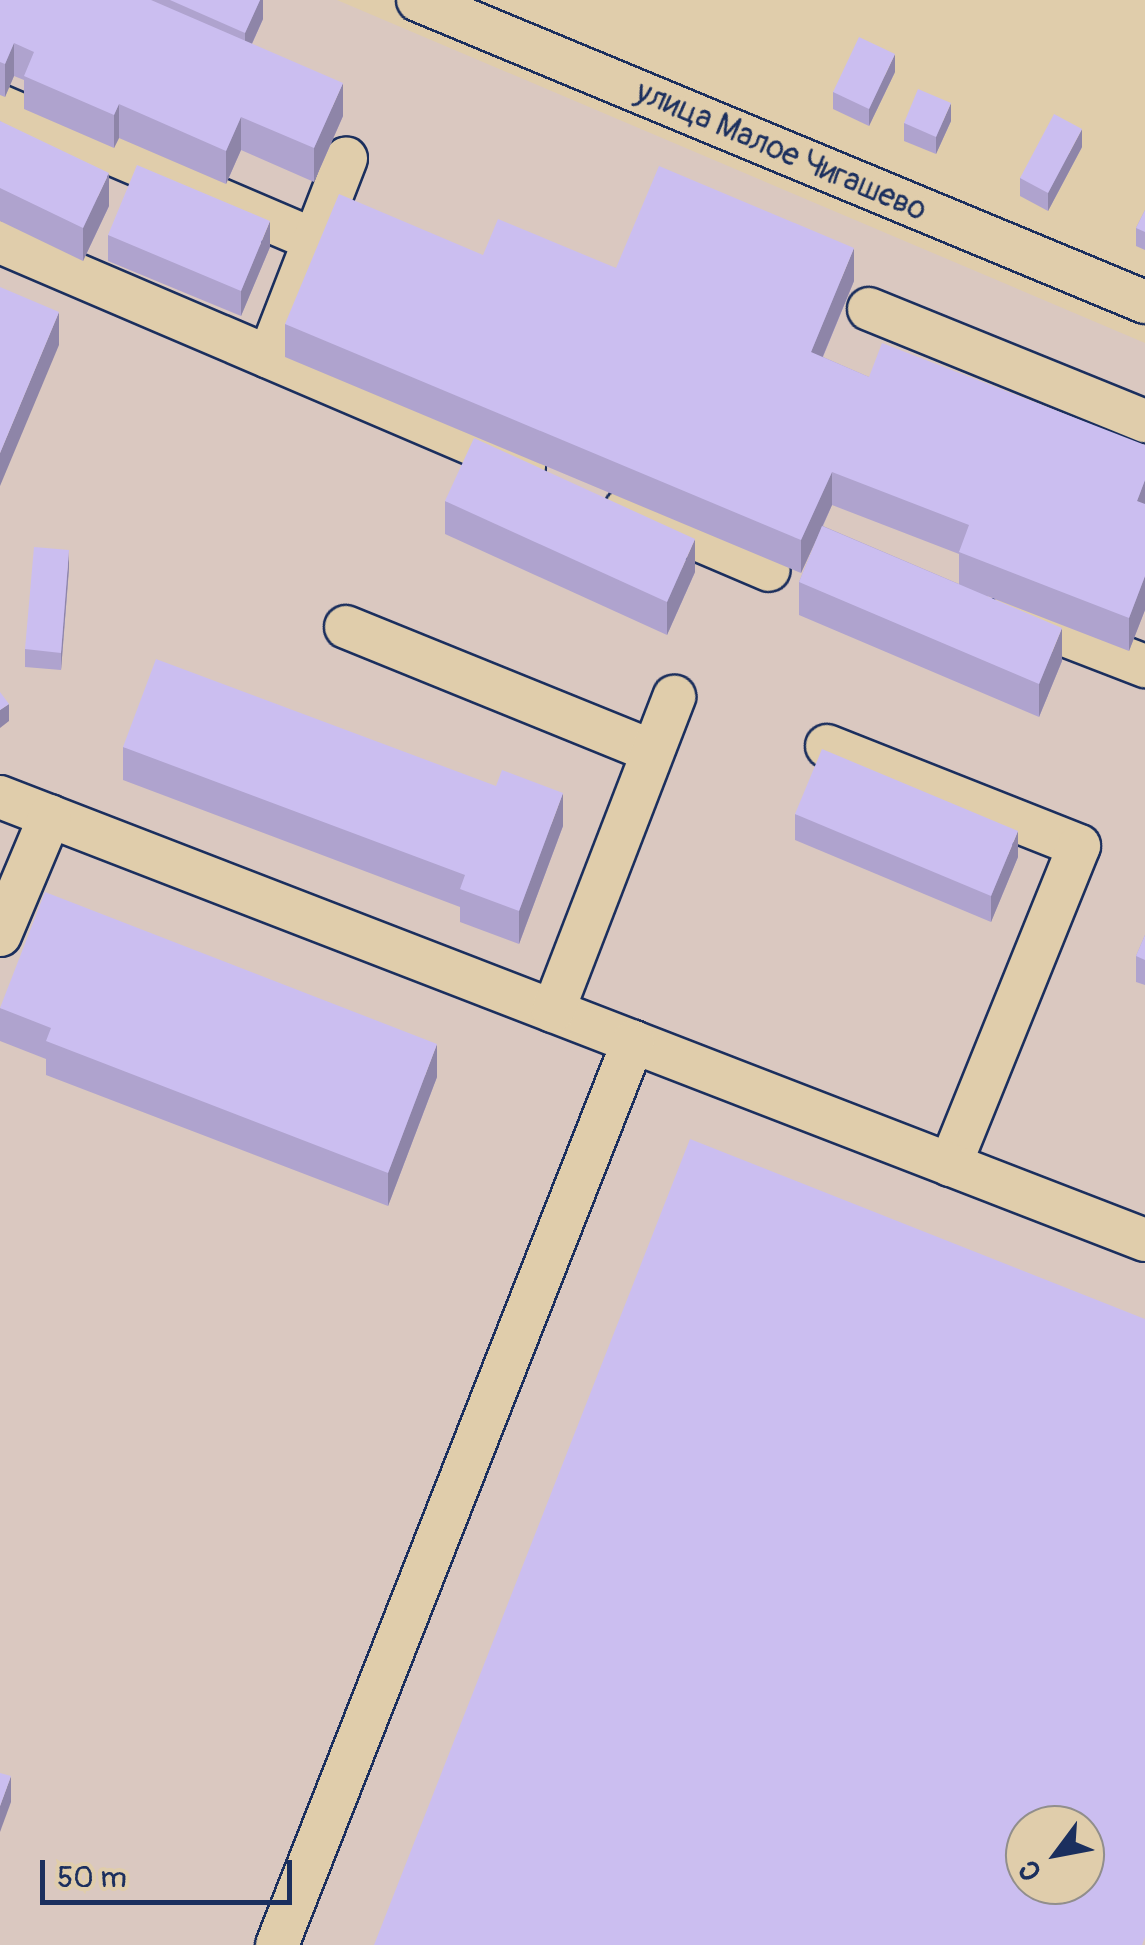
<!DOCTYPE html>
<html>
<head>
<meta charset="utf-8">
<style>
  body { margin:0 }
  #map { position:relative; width:1145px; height:1945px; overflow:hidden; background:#e0cdab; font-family:Pangolin,sans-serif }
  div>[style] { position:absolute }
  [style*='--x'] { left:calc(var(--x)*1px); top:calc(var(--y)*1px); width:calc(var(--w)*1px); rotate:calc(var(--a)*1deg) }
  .built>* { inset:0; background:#dac8c0 }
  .roads { filter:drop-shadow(2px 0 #1b2f5e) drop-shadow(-2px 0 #1b2f5e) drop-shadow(0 2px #1b2f5e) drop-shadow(0 -2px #1b2f5e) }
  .minor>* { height:42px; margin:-21px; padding:0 21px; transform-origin:21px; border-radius:21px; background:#e0cdab }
  .wall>* { inset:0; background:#afa3ce }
  .shaded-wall>* { inset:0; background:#8e85a8 }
  .building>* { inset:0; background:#cbbef0 }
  span { translate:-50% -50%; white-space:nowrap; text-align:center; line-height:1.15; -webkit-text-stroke:8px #e0cdab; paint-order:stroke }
  .street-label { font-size:32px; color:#1b2f5e }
  .north { position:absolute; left:1005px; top:1805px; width:100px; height:100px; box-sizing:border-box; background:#e0cdab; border:2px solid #918e8c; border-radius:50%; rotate:238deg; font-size:28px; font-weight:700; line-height:40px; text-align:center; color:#1b2f5e }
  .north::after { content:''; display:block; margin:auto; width:35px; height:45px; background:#1b2f5e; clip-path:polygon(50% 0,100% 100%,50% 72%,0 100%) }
  .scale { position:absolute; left:40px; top:1860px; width:252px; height:45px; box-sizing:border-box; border:5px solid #1b2f5e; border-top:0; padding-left:12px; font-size:30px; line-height:35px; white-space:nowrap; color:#1b2f5e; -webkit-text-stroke:8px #e0cdab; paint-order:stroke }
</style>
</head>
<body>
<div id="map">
  <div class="built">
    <i style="clip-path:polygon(evenodd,0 0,337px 0,1145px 343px,1145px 1945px,0 1945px,0 0,1025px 1825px,1085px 1825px,1085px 1885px,1025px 1885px,1025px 1825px)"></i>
  </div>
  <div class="roads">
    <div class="minor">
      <i style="--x:418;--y:0;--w:787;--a:22.56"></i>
      <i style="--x:0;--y:106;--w:341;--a:23.1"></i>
      <i style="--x:0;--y:242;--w:570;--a:23.15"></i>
      <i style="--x:869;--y:309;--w:298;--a:22.1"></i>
      <i style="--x:269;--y:357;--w:213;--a:-68.8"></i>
      <i style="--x:626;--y:509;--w:155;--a:23.1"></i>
      <i style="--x:1010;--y:614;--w:145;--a:21.1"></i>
      <i style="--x:346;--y:627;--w:330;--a:22.1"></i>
      <i style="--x:827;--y:746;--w:271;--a:21.6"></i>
      <i style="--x:1079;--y:846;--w:344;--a:112"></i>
      <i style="--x:0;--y:797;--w:1228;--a:21.15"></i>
      <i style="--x:0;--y:935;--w:129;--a:-67.2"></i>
      <i style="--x:553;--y:1011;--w:337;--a:-68.9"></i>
      <i style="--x:277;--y:1945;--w:971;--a:-68.48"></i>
    </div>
  </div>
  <div class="wall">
    <i style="clip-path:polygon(0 0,263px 0,263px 19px,252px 44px,343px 116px,314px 182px,241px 150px,226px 184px,119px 138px,114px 148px,24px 109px,24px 80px,14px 76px,5px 97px,0 95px)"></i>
    <i style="clip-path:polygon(895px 72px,869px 126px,833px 109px,833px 92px)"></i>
    <i style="clip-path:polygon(0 121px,109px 206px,83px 261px,0 221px)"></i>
    <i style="clip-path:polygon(951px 121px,936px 154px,904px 141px,904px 123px)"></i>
    <i style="clip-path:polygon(1082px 147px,1048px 211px,1020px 196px,1020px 178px)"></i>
    <i style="clip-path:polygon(1145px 210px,1145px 250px,1136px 246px,1136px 228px)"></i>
    <i style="clip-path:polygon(108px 235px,270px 247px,241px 316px,108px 261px)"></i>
    <i style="clip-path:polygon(evenodd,483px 255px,616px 268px,854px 281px,823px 357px,869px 377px,1145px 445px,1145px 610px,1129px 651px,987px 596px,1062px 661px,1039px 717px,799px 615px,799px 582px,820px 532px,801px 573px,285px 357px,285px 324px,483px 255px,832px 505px,959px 554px,959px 584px,823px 526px,832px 505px)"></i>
    <i style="clip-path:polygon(445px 501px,695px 572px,667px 635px,445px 534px)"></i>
    <i style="clip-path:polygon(69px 568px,61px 670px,25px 667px,25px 649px)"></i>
    <i style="clip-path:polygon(123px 747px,563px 826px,519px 944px,460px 922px,460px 907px,123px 780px)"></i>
    <i style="clip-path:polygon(795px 814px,1018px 857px,991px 922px,795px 840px)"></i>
    <i style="clip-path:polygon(1145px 935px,1145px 985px,1136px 982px,1136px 956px)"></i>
    <i style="clip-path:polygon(0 1008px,437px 1077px,388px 1206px,46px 1075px,46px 1059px,0 1041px)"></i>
  </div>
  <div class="shaded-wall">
    <i style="clip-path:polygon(260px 0,263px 0,263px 19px,245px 59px,245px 33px)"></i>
    <i style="clip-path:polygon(14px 43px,14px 76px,5px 97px,5px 64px)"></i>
    <i style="clip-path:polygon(895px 54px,895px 72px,869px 126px,869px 109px)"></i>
    <i style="clip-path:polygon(343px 83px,343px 116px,314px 182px,314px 148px)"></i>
    <i style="clip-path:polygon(951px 103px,951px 121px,936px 154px,936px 137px)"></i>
    <i style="clip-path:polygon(119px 104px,119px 138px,114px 148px,114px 115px)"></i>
    <i style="clip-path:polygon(241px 117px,241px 150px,226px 184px,226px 151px)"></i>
    <i style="clip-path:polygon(1082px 129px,1082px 147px,1048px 211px,1048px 193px)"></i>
    <i style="clip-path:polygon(109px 173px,109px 206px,83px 261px,83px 228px)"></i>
    <i style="clip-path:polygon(270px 221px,270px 247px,241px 316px,241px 291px)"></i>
    <i style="clip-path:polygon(854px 248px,854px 281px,811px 385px,811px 352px)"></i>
    <i style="clip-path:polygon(59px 312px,59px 345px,0 486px,0 453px)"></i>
    <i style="clip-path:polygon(832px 472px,832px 505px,801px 573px,801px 540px)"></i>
    <i style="clip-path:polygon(1145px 480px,1145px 513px,1137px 501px)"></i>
    <i style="clip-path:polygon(695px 539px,695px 572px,667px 635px,667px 602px)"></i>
    <i style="clip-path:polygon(69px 550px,69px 568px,61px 670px,61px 653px)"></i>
    <i style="clip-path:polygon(1145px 576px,1145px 610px,1129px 651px,1129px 618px)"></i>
    <i style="clip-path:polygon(1062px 628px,1062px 661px,1039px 717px,1039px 684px)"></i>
    <i style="clip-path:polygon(9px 704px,9px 721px,0 728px,0 710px)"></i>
    <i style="clip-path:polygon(563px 793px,563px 826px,519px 944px,519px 911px)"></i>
    <i style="clip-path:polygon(1018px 831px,1018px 857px,991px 922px,991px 896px)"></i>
    <i style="clip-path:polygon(437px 1044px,437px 1077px,388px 1206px,388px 1173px)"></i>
    <i style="clip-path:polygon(11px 1776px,11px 1802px,0 1832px,0 1806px)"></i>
  </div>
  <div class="building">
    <i style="clip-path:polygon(0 0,151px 0,343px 83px,314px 148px,241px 117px,226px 151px,119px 104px,114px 115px,24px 76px,34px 52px,14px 43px,5px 64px,0 62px)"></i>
    <i style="clip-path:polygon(170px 0,260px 0,245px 33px)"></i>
    <i style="clip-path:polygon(859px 37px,895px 54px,869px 109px,833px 92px)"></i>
    <i style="clip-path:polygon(918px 89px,951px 103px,936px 137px,904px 123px)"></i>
    <i style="clip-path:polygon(1054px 114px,1082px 129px,1048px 193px,1020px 178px)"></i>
    <i style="clip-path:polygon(0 121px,109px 173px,83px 228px,0 188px)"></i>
    <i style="clip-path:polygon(137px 165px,270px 221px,241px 291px,108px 235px)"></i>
    <i style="clip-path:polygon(659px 166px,854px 248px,811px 352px,869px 377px,882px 343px,1145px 445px,1145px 480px,1137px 501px,1145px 504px,1145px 576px,1129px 618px,959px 552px,969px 525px,832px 472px,801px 540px,285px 324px,339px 194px,483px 255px,498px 219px,616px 268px)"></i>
    <i style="clip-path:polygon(1145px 210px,1145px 232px,1136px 228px)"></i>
    <i style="clip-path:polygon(0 287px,59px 312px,0 453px)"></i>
    <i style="clip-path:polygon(474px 438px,695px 539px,667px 602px,445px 501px)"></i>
    <i style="clip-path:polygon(822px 526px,1062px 628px,1039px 684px,799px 582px)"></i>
    <i style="clip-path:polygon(34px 547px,69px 550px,61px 653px,25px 649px)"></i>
    <i style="clip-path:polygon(156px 659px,496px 786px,502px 770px,563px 793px,519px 911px,460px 889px,465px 875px,123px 747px)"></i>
    <i style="clip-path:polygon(0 692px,9px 704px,0 710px)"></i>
    <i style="clip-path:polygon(822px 749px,1018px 831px,991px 896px,795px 814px)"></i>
    <i style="clip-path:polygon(45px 892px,437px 1044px,388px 1173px,46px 1041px,51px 1028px,0 1008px)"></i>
    <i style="clip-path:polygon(1145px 935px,1145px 960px,1136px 956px)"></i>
    <i style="clip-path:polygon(evenodd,690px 1139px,1145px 1319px,1145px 1937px,1142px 1945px,374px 1945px,690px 1139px,1025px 1825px,1085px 1825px,1085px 1885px,1025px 1885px,1025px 1825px)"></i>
    <i style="clip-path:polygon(0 1773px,11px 1776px,0 1806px)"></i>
  </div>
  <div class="street-label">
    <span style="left:781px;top:151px;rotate:23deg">улица Малое Чигашево</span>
  </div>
  <div class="north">С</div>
  <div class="scale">50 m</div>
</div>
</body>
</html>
